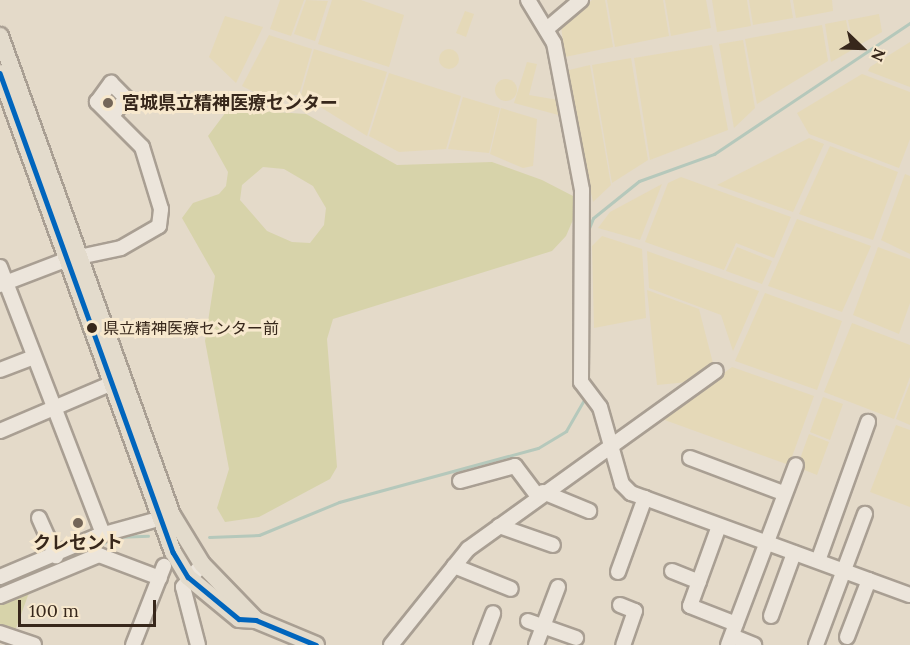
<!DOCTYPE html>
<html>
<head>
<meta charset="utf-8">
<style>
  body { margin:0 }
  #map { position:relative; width:910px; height:645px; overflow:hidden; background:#e4dac9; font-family:Lora,"Noto Sans JP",serif }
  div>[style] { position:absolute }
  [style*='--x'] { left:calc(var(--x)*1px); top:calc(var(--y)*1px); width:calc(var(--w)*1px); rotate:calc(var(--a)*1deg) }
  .farmland>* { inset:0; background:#e5d9b8 }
  .round { border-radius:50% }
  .green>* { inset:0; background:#d7d3aa }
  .stream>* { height:3px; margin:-1.5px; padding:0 1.5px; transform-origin:1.5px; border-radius:1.5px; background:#b5c8bb }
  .roads { filter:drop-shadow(2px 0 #a99f93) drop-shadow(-2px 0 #a99f93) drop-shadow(0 2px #a99f93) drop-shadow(0 -2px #a99f93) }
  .minor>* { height:14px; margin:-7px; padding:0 7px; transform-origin:7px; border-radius:7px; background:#ece5db }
  .major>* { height:16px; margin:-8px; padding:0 8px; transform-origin:8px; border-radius:8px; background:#e3dbcc }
  .bus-1>* { height:4.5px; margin:-2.25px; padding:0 2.25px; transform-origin:2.25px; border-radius:2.25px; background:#0065bd }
  .dots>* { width:16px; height:16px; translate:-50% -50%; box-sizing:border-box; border:3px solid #f7e8cd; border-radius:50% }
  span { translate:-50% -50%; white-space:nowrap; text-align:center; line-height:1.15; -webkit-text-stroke:6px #f7e8cd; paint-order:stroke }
  .bus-label { font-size:16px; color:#37271b }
  .left { translate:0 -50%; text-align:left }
  .poi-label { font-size:18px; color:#37271b; font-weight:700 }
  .north { position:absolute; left:832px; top:18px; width:60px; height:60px; -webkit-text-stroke:4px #f7e8cd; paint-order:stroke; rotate:113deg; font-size:16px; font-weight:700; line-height:24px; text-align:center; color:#37271b }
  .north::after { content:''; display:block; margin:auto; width:21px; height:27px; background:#37271b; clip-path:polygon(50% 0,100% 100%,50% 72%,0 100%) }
  .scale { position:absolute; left:18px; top:600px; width:138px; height:27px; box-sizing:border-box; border:3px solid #37271b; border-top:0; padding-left:8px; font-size:18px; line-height:21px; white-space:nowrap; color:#37271b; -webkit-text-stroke:4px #f7e8cd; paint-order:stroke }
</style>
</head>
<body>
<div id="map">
  <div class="farmland">
    <i style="clip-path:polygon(280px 0,304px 0,291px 36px,270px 29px)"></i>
    <i style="clip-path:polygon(306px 0,328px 1px,315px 41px,294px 34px)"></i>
    <i style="clip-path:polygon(332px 0,361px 0,404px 15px,389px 67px,318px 44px)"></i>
    <i style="clip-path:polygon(592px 0,605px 0,613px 47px,565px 57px,561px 26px)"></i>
    <i style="clip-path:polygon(607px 0,663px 0,669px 36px,615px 47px)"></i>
    <i style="clip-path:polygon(665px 0,706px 0,711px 28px,671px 36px)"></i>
    <i style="clip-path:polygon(712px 0,747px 0,751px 26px,717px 32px)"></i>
    <i style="clip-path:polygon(749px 0,790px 0,793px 18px,753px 25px)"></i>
    <i style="clip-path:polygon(793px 0,832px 0,833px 11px,796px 18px)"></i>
    <i style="clip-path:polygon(465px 11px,474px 14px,466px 37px,456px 33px)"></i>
    <i style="clip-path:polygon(879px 14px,882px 32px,854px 48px,848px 20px)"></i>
    <i style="clip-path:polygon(225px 16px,263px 27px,236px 83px,209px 57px)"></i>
    <i style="clip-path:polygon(846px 20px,852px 50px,831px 62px,825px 24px)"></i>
    <i style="clip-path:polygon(822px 25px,828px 61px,757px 104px,745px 39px)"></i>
    <i style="clip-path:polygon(269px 35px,312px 49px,299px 95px,260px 95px,242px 86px)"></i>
    <i style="clip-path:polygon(743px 40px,755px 108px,734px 128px,719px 44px)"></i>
    <i style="clip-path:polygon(910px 42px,910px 87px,868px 71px,870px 67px)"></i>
    <i style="clip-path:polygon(712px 45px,728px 130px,650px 160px,634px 58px)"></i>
    <i style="clip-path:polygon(314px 49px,387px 72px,367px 136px,301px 95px)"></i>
    <i class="round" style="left:439px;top:49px;width:20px;height:20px"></i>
    <i style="clip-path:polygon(631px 58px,648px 160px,612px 183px,592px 65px)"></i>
    <i style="clip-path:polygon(527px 62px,537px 64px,529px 95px,558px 100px,562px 116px,514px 103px)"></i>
    <i style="clip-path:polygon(590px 65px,611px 185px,593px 202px,565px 71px)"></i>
    <i style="clip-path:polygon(389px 73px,461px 96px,446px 149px,399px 152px,369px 136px)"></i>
    <i style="clip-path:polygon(862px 74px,910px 92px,910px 139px,899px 168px,809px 134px,797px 113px)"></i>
    <i class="round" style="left:495px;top:79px;width:22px;height:22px"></i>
    <i style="clip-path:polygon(463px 97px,500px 108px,489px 153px,448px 149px)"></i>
    <i style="clip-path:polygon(501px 108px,537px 119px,533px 166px,523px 168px,490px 154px)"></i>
    <i style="clip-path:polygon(809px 138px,824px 144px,793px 212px,717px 185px)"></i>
    <i style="clip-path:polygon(830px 146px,898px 172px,873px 240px,799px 214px)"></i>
    <i style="clip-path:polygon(905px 174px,910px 176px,910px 254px,881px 240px)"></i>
    <i style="clip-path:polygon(681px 177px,791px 217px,774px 258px,736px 243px,724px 270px,645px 242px,668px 183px)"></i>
    <i style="clip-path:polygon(662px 184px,640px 240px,598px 228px,610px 212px)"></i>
    <i style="clip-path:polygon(797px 219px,871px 246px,842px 312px,768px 286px)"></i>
    <i style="clip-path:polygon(602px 236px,642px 249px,646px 318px,594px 328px,592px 246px)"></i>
    <i style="clip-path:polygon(737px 247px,772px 261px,762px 284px,726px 271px)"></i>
    <i style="clip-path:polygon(878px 247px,910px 259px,910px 303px,899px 334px,853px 315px)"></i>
    <i style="clip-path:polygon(647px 251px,759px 291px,733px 351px,721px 315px,649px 288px)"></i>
    <i style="clip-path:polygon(647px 290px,699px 309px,714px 367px,697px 372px,698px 381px,657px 385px)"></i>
    <i style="clip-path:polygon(765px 293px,842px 321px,817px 390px,735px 361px)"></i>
    <i style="clip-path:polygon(852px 323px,910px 345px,910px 377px,894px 419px,824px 392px)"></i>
    <i style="clip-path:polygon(732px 367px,814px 396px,789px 465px,662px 419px)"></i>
    <i style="clip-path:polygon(910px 383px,910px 425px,896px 419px)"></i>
    <i style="clip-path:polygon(823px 397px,843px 404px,830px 440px,810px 432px)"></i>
    <i style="clip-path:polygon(896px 425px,910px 430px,910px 507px,870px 492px)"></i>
    <i style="clip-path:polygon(809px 434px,829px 442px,817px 475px,797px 467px)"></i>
  </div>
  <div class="green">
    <i style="clip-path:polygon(evenodd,247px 110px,306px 114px,397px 165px,492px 162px,542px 180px,573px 196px,578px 208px,566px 236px,552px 251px,333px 319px,327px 339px,337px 467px,330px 479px,259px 517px,225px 522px,217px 508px,229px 469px,205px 341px,215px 276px,182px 218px,193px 203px,219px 194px,226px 186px,228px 172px,208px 136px,226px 112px,247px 110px,263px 167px,284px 169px,313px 186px,326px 208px,324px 225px,310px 243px,292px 242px,267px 231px,240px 200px,242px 185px,263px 167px)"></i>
    <i style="clip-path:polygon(30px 590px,15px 631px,0 626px,0 599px)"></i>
  </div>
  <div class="stream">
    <i style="--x:587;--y:233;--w:16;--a:-68"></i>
    <i style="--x:593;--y:218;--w:59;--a:-38.8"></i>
    <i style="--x:639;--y:181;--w:80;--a:-19.8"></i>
    <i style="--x:714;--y:154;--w:236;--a:-33.8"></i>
    <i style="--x:209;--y:537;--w:50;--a:-2.3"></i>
    <i style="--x:259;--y:535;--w:87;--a:-22.4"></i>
    <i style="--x:339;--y:502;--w:206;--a:-15.2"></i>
    <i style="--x:538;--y:448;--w:33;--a:-31"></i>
    <i style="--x:566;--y:431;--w:36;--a:-60"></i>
    <i style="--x:74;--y:559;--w:47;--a:-28.2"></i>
    <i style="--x:115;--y:537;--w:33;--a:-2"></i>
    <i style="--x:0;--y:586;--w:25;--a:-16"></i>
  </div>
  <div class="roads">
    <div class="minor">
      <i style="--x:528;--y:0;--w:50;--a:58.8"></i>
      <i style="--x:554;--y:43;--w:150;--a:79.2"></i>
      <i style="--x:582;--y:190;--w:192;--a:90.3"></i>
      <i style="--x:581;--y:382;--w:31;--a:53"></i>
      <i style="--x:600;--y:407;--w:80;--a:74.1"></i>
      <i style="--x:622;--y:484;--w:13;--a:45"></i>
      <i style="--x:631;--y:493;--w:297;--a:20.1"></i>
      <i style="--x:549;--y:27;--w:42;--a:-40.2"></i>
      <i style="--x:0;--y:267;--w:286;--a:68.9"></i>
      <i style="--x:0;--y:285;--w:70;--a:-21"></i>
      <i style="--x:65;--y:260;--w:57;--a:-12.1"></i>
      <i style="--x:121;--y:248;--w:44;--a:-30.1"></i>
      <i style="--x:159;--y:226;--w:17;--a:-83"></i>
      <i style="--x:161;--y:209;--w:65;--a:-107"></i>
      <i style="--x:142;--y:147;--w:64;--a:-135"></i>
      <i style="--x:97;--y:102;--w:24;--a:-54"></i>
      <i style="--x:111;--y:83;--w:21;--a:45"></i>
      <i style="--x:126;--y:98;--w:23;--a:128"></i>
      <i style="--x:0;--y:370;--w:36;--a:-21"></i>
      <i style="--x:0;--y:431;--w:120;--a:-23.1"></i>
      <i style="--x:690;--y:458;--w:99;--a:20.6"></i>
      <i style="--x:460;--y:481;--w:57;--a:-15.3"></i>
      <i style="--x:515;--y:466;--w:36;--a:53"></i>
      <i style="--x:543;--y:492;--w:50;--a:22.4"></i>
      <i style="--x:39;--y:518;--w:42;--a:65.9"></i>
      <i style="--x:499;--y:526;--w:57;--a:19.4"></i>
      <i style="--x:719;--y:526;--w:85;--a:109.9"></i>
      <i style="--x:690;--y:606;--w:49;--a:21.4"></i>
      <i style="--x:818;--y:561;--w:148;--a:-70.2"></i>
      <i style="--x:454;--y:566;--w:61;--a:22"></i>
      <i style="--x:672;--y:571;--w:29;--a:22"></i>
      <i style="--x:618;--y:572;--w:79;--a:-70"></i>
      <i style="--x:0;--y:577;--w:105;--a:-22.9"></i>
      <i style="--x:97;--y:536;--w:75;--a:-15.5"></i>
      <i style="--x:0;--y:596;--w:107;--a:-22.5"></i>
      <i style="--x:99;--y:555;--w:65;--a:20.7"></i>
      <i style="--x:620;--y:605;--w:16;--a:22"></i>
      <i style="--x:635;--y:611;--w:36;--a:109"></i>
      <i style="--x:771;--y:616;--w:67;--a:-69.9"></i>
      <i style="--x:528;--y:621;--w:51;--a:19.5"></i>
      <i style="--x:0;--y:633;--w:36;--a:19"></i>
      <i style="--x:732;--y:636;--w:24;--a:22"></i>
      <i style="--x:847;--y:637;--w:61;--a:-68.9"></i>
      <i style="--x:133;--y:645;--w:85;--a:-68.6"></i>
      <i style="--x:198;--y:645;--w:60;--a:-104.5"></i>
      <i style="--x:183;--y:587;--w:30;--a:-50"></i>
      <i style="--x:391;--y:645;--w:123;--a:-51.3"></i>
      <i style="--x:468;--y:549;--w:305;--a:-35.7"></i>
      <i style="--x:481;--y:645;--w:34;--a:-69"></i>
      <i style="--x:536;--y:645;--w:62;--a:-69.2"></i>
      <i style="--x:728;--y:645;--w:192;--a:-69.3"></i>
      <i style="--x:816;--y:645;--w:140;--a:-69.5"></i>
    </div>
    <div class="major">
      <i style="--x:0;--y:36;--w:509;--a:70.25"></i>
      <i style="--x:172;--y:515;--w:57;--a:58.5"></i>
      <i style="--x:202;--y:564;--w:78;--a:46"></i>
      <i style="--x:0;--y:73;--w:509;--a:70.14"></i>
      <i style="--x:173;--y:552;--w:29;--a:59"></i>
      <i style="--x:188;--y:577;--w:66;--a:39.5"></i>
      <i style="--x:239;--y:619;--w:17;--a:3"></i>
      <i style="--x:256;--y:620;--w:65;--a:22.6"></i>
    </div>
  </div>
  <div class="bus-1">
    <i style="--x:0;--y:73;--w:509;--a:70.14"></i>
    <i style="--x:173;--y:552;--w:29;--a:59"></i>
    <i style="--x:188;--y:577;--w:66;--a:39.5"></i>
    <i style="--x:239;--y:619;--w:17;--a:3"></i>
    <i style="--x:256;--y:620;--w:65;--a:22.6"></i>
  </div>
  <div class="dots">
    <i style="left:108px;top:103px;background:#746658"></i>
    <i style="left:92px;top:328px;background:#37271b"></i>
    <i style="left:78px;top:523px;background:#746658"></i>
  </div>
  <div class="bus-label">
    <span class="left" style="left:103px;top:328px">県立精神医療センター前</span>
  </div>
  <div class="poi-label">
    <span class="left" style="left:122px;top:103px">宮城県立精神医療センター</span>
    <span style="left:78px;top:543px">クレセント</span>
  </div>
  <div class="north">N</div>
  <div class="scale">100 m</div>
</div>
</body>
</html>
